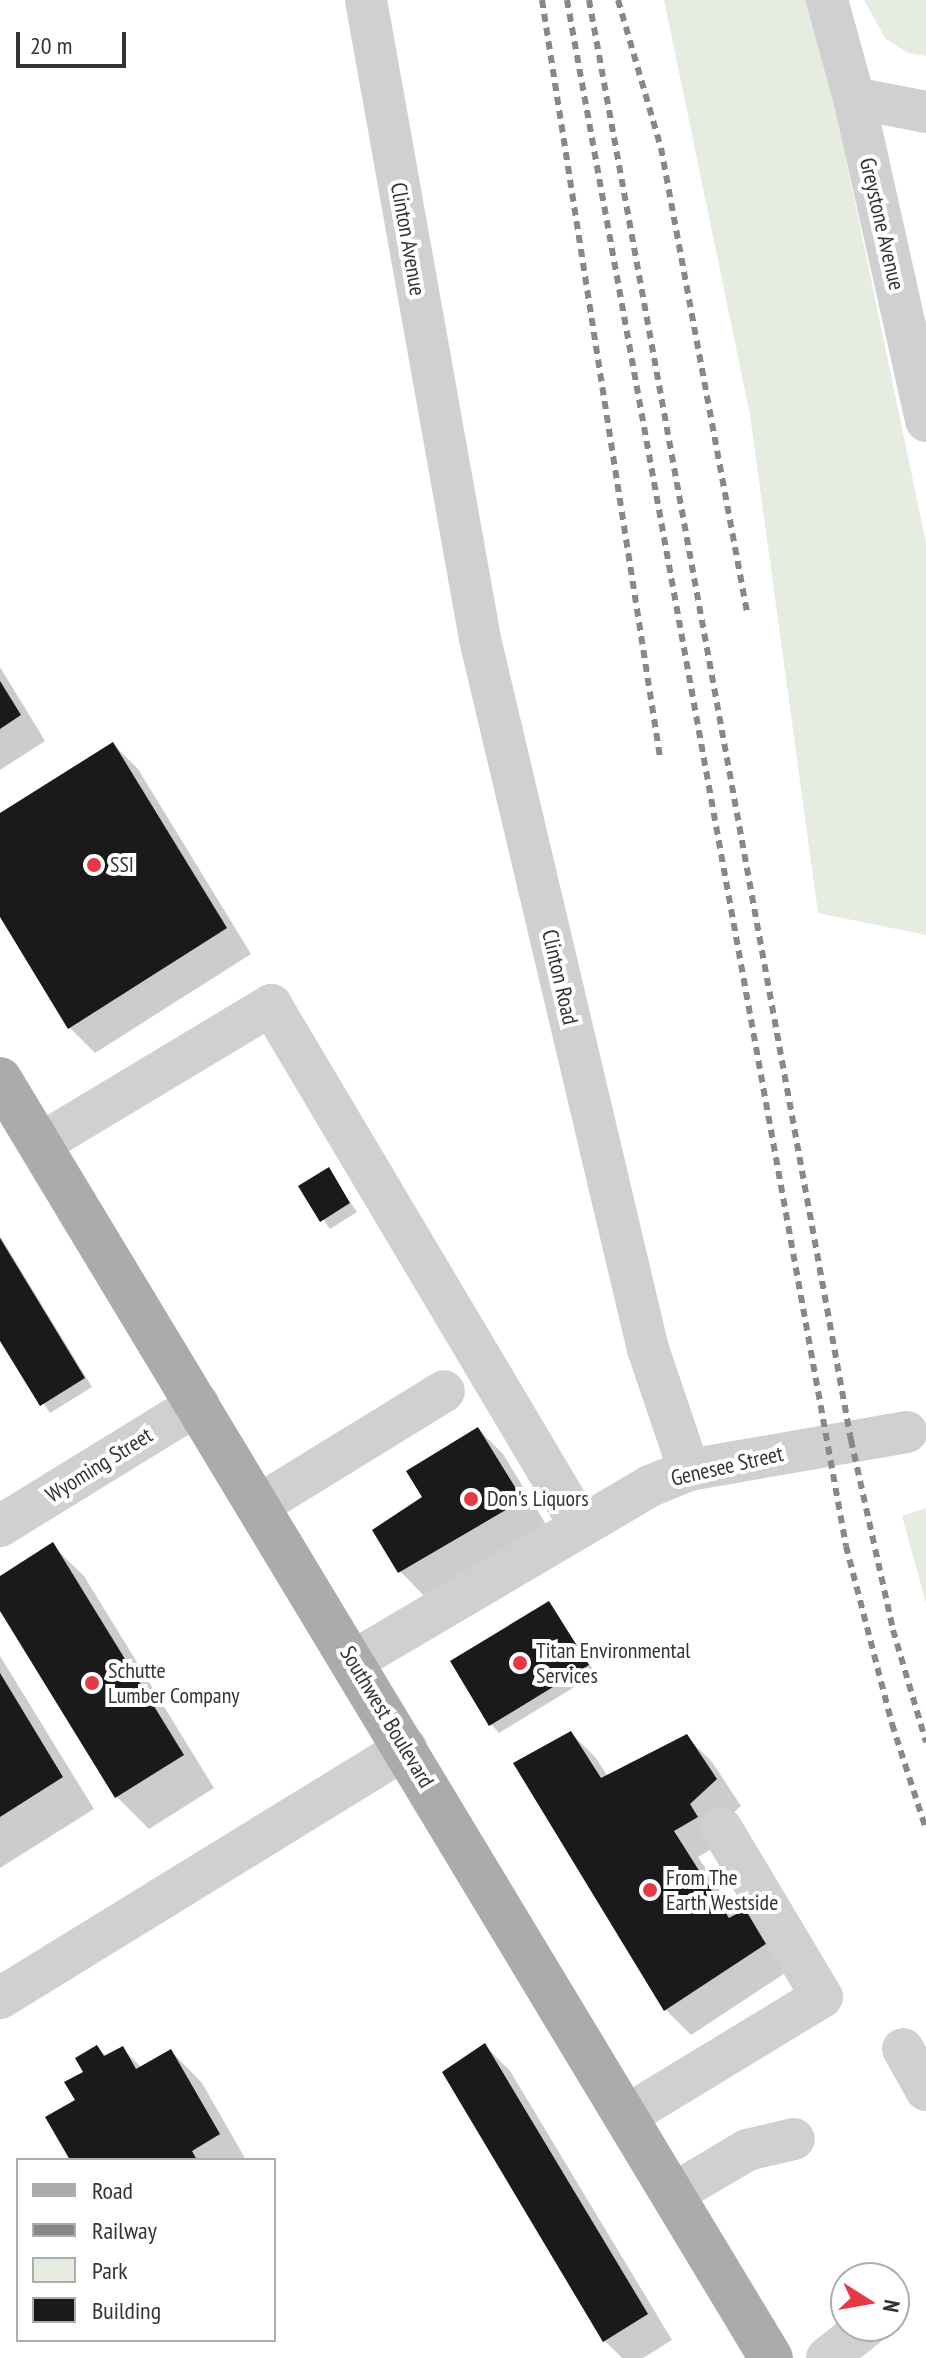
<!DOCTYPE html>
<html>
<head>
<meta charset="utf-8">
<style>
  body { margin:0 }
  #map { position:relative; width:926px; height:2358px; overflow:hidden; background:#fff; font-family:"PT Sans Narrow",sans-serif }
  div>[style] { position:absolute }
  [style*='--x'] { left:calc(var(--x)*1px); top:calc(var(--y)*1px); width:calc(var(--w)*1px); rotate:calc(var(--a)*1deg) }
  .green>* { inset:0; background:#e6ecdf }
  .shadow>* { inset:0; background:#0003 }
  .building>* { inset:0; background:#1a1a1a }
  .minor>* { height:42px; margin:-21px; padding:0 21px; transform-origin:21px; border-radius:21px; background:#d0d0d0 }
  .major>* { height:44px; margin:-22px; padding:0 22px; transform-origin:22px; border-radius:22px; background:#ababab }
  .rail>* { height:6px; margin-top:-3px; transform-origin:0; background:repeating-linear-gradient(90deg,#888 0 8px,transparent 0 14px) }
  .dots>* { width:22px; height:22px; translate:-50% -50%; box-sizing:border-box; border:4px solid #fff; border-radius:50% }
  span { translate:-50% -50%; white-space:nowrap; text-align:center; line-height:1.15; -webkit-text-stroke:8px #fff; paint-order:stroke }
  .street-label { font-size:22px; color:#333 }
  .poi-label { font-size:22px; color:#333 }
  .left { translate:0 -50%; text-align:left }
  .legend { position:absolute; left:16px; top:2158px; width:260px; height:184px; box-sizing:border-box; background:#fff; border:2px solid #adadad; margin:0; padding:10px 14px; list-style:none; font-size:24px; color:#333 }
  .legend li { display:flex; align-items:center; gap:16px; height:40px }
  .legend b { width:40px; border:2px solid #adadad }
  .north { position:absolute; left:830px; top:2262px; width:80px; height:80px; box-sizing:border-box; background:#fff; border:2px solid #adadad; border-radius:50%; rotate:101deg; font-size:22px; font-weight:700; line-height:32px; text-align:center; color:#333 }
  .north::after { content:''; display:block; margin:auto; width:28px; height:36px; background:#e63946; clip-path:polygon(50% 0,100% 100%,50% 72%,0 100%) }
  .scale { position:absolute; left:16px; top:32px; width:110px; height:36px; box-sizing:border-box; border:4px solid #333; border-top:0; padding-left:10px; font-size:24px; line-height:28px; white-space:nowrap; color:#333; -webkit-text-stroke:6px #fff; paint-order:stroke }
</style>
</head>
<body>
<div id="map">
  <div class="green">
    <i style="clip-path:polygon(664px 0,809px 0,822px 44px,926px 543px,926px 935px,818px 913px,750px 415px)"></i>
    <i style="clip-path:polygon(864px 0,926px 0,926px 56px,908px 53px,885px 38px)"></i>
    <i style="clip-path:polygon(926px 1508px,926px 1603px,902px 1516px)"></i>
  </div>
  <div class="shadow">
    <i style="clip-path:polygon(0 667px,45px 741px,0 770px)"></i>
    <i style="clip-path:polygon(113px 744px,138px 769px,251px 954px,95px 1053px,70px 1028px,0 913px,0 815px)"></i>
    <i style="clip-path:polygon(328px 1170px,357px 1212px,330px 1229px,301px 1187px)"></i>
    <i style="clip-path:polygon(0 1236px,92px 1387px,50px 1413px,0 1337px)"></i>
    <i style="clip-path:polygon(478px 1429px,503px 1454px,547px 1526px,425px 1597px,400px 1571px,425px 1498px)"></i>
    <i style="clip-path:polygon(52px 1545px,84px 1576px,214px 1788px,149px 1829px,117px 1797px,0 1607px,0 1578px)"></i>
    <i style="clip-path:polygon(549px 1604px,596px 1674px,499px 1733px,491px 1724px)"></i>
    <i style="clip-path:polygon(0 1656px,94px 1809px,0 1868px)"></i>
    <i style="clip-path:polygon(571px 1733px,596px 1758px,608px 1777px,686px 1736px,712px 1762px,741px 1806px,714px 1830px,722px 1843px,698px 1857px,736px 1916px,796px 1966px,691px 2035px,666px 2010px,516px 1764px)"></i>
    <i style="clip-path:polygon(485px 2046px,510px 2071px,672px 2340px,643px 2358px,622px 2358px,605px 2341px,444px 2073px)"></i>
    <i style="clip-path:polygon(97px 2047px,107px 2057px,122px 2048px,142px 2068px,171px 2051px,202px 2083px,246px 2160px,72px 2160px,77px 2101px)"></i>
  </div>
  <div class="building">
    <i style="clip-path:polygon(0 681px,21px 715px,0 729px)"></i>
    <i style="clip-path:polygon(113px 742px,227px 928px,68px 1029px,0 917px,0 813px)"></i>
    <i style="clip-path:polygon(329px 1167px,350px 1203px,320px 1222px,298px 1186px)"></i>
    <i style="clip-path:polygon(0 1238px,85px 1378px,40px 1406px,0 1341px)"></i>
    <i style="clip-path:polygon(478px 1427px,523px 1500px,398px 1573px,372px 1530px,422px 1497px,406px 1471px)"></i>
    <i style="clip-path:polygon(53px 1542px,184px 1755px,115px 1798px,0 1611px,0 1576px)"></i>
    <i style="clip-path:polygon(549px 1601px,589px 1665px,489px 1726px,450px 1661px)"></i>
    <i style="clip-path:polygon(0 1673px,63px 1777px,0 1817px)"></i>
    <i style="clip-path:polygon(571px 1731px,601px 1778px,687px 1734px,717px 1779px,690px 1804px,698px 1817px,674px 1831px,729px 1918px,740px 1912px,756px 1913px,772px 1940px,664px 2011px,513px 1763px)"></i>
    <i style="clip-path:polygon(485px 2043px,648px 2314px,603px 2342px,442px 2072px)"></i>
    <i style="clip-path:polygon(97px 2045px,104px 2056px,123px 2046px,136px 2069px,171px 2049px,220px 2134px,192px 2151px,197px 2160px,70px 2160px,45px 2117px,75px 2100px,64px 2082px,83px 2072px,75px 2058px)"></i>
  </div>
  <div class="minor">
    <i style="--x:366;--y:0;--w:649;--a:79.88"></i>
    <i style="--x:480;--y:639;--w:730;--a:76.69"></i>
    <i style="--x:648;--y:1349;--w:128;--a:71.3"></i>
    <i style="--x:827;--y:0;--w:102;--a:74.6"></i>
    <i style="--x:854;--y:98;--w:331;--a:77.4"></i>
    <i style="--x:854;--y:98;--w:73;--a:11"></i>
    <i style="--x:40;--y:1144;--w:270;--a:-31"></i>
    <i style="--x:271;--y:1005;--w:605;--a:59.28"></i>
    <i style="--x:259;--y:1505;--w:217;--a:-31.6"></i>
    <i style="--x:0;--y:1526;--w:233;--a:-31.6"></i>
    <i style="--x:353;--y:1661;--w:345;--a:-30.5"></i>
    <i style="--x:650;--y:1486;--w:42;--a:-22.3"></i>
    <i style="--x:689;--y:1470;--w:221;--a:-9.9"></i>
    <i style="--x:0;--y:1998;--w:477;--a:-31.6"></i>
    <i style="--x:903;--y:2049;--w:47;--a:60.7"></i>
    <i style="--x:626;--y:2116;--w:229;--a:-31.3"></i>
    <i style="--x:822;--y:1997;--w:196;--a:-120.8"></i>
    <i style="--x:673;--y:2194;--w:86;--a:-30.7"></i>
    <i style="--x:747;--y:2150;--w:48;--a:-13.2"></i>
    <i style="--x:827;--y:2358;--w:51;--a:-38.7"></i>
  </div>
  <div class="major">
    <i style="--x:0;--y:1079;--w:1493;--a:58.92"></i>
  </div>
  <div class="rail">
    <i style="--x:542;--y:0;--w:766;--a:81.14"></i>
    <i style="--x:567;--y:0;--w:1571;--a:79.77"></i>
    <i style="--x:846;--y:1546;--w:184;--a:75.5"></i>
    <i style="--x:892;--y:1724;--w:110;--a:72.1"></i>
    <i style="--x:589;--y:0;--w:1464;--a:79.69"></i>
    <i style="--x:851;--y:1440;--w:195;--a:77.5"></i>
    <i style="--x:893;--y:1630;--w:117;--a:73.6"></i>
    <i style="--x:618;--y:0;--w:154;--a:73.8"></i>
    <i style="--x:661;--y:148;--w:471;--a:79.5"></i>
  </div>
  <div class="dots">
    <i style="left:94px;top:865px;background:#e63946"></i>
    <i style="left:471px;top:1499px;background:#e63946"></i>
    <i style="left:520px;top:1663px;background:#e63946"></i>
    <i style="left:92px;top:1683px;background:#e63946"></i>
    <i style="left:650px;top:1890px;background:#e63946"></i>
  </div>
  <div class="street-label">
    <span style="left:882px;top:224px;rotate:77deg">Greystone Avenue</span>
    <span style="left:408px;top:239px;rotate:80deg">Clinton Avenue</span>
    <span style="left:560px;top:977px;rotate:77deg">Clinton Road</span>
    <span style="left:99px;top:1465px;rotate:-32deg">Wyoming Street</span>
    <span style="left:727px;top:1466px;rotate:-13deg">Genesee Street</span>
    <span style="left:387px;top:1717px;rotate:59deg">Southwest Boulevard</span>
  </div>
  <div class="poi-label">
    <span class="left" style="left:110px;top:865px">SSI</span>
    <span class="left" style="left:487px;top:1499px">Don's Liquors</span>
    <span class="left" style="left:536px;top:1663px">Titan Environmental<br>Services</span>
    <span class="left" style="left:108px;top:1683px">Schutte<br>Lumber Company</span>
    <span class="left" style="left:666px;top:1890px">From The<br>Earth Westside</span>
  </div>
  <ul class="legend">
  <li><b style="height:10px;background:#ababab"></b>Road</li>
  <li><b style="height:10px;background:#888"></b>Railway</li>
  <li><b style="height:22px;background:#e6ecdf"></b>Park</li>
  <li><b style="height:22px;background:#1a1a1a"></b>Building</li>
  </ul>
  <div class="north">N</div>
  <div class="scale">20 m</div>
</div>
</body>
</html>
